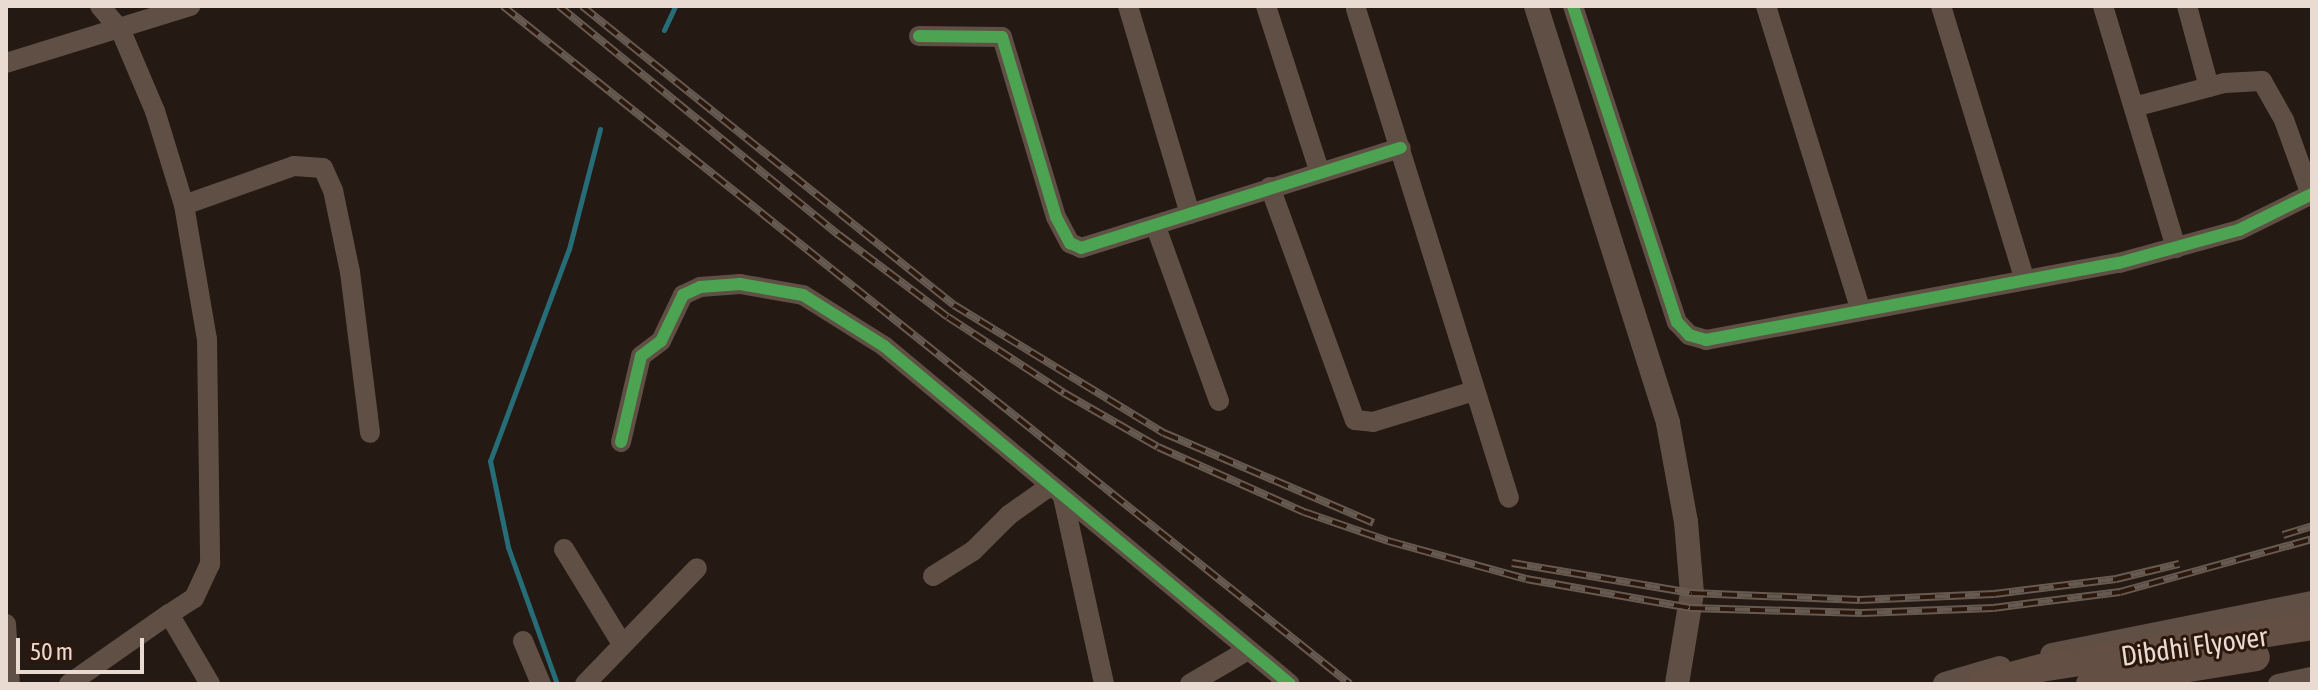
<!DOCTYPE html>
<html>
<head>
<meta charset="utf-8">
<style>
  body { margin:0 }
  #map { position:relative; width:2318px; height:690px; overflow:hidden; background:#251913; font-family:"Asap Condensed",sans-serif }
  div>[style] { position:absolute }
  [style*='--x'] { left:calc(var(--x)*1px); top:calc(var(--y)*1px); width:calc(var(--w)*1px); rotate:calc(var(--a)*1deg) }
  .stream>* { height:5px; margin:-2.5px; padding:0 2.5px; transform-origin:2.5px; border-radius:2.5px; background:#266d78 }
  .minor>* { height:20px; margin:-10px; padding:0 10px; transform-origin:10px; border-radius:10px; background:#604f44 }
  .tertiary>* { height:24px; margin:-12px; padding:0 12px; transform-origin:12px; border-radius:12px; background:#604f44 }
  .secondary>* { height:28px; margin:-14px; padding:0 14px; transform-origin:14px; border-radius:14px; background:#634f43 }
  .rail>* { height:8px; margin-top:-4px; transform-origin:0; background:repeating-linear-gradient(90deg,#2c170c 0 15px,#665a51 0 30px); box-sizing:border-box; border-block:2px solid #665a51 }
  .cycleway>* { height:12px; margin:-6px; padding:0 6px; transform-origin:6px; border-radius:6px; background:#4ca352 }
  span { translate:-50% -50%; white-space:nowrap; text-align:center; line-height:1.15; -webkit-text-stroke:6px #2c170c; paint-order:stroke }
  .street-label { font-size:28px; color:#e9dad2 }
  .frame { position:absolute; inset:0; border:8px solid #e9dad2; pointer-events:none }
  .scale { position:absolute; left:16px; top:638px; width:128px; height:36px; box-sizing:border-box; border:4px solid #e9dad2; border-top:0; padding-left:10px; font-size:24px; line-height:28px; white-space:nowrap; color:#e9dad2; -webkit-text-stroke:6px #2c170c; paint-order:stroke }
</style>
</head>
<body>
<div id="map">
  <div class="stream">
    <i style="--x:664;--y:30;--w:26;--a:-65"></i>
    <i style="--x:557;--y:684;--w:145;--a:-109.7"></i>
    <i style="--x:508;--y:547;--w:88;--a:-101.8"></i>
    <i style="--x:490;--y:461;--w:226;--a:-69.6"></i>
    <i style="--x:569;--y:249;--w:124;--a:-75.5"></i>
  </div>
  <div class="minor">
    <i style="--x:100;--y:6;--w:33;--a:50"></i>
    <i style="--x:121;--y:31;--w:87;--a:67"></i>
    <i style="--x:155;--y:111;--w:98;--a:72.9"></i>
    <i style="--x:184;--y:205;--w:136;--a:80.3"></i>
    <i style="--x:207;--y:339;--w:225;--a:89.2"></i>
    <i style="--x:210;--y:564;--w:38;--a:115"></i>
    <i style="--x:194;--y:598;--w:30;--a:147"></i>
    <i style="--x:1128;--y:6;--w:217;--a:73.4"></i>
    <i style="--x:1266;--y:6;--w:172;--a:72.1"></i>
    <i style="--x:1573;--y:6;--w:333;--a:71.8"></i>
    <i style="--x:1677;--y:322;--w:18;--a:47"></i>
    <i style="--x:1689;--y:335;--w:18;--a:16"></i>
    <i style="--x:1706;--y:340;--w:420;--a:-10.6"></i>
    <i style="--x:2119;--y:263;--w:124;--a:-15.4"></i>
    <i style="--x:2239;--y:230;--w:81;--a:-26.3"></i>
    <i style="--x:1766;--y:6;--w:319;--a:72.7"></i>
    <i style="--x:1941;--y:6;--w:284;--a:73"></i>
    <i style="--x:2103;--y:6;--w:253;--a:73.2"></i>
    <i style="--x:2187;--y:6;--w:84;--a:74.8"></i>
    <i style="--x:1356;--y:9;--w:512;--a:72.63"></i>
    <i style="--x:919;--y:36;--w:83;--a:0.7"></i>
    <i style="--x:1002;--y:37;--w:188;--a:73.3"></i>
    <i style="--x:1056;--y:217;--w:30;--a:62"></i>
    <i style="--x:1070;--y:243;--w:12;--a:24"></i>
    <i style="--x:1081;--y:248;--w:335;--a:-17.4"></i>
    <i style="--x:6;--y:63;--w:193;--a:-17.2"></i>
    <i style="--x:2134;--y:107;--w:93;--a:-14.9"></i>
    <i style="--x:2224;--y:83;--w:38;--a:-3"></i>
    <i style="--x:2262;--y:81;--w:45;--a:60.6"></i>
    <i style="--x:2284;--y:120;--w:80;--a:70.2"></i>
    <i style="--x:1270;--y:187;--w:248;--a:70"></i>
    <i style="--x:1355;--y:420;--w:18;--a:6"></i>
    <i style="--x:1373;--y:422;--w:106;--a:-17.1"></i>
    <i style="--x:184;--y:205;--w:117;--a:-19.5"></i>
    <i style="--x:294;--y:166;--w:29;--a:4"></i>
    <i style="--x:323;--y:168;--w:24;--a:66"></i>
    <i style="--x:333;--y:190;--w:84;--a:78.3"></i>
    <i style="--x:350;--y:272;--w:162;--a:82.9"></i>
    <i style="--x:1156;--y:227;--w:185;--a:70.1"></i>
    <i style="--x:621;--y:442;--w:88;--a:-76.9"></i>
    <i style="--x:641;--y:356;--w:25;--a:-37"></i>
    <i style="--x:661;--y:341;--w:51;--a:-64.4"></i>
    <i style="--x:683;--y:295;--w:19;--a:-25"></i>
    <i style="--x:700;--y:287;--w:40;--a:-4.3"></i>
    <i style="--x:740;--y:284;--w:64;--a:9.9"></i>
    <i style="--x:803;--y:295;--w:96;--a:32.2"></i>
    <i style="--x:884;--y:346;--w:528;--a:39.78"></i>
    <i style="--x:1063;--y:497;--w:191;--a:77.6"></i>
    <i style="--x:564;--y:549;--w:111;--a:58.6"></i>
    <i style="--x:933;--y:576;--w:47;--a:-32"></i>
    <i style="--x:973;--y:551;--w:51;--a:-45"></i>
    <i style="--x:1009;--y:515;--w:50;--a:-35.3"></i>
    <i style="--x:6;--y:624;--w:60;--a:86.2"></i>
    <i style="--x:523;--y:641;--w:47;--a:67.3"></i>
    <i style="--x:69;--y:684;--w:122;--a:-35"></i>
    <i style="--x:169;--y:614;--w:81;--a:59.6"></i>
    <i style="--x:585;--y:684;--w:161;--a:-46"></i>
    <i style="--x:1190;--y:684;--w:67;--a:-30.4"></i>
    <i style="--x:2278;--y:684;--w:35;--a:-12"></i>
  </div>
  <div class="tertiary">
    <i style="--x:1536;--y:6;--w:437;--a:72.4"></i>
    <i style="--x:1668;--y:423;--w:101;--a:79.7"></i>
    <i style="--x:1686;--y:522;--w:71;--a:85.2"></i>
    <i style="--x:1692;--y:593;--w:92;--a:99.4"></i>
    <i style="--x:2052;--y:655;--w:265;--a:-11.3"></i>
    <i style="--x:1945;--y:684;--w:57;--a:-16.2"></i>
  </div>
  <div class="secondary">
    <i style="--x:1982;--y:684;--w:61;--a:-15.2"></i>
    <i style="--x:2041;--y:668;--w:274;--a:-8.8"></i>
    <i style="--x:2090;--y:684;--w:168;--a:-9.2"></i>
  </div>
  <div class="rail">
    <i style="--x:503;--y:6;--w:1085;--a:38.68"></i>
    <i style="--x:559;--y:6;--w:362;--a:39.3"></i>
    <i style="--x:839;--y:235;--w:136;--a:37"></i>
    <i style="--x:948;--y:317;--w:139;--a:33.2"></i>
    <i style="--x:1064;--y:393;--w:108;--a:29.9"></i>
    <i style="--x:1158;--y:447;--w:160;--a:24"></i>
    <i style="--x:1304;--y:512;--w:89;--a:19"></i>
    <i style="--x:1388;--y:541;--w:143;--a:15.4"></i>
    <i style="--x:1526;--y:579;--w:167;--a:10"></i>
    <i style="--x:1690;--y:608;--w:172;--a:1.7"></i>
    <i style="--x:1862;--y:613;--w:131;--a:-2.2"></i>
    <i style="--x:1993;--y:608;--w:128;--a:-7.2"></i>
    <i style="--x:2120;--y:592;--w:199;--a:-15.4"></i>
    <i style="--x:582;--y:6;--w:477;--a:38.8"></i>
    <i style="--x:954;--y:305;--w:246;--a:31.4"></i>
    <i style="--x:1164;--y:433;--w:228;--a:23.2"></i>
    <i style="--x:2283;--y:535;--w:30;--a:-17"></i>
    <i style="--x:1512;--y:563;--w:182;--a:9.5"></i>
    <i style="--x:1692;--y:593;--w:168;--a:2.4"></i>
    <i style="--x:1860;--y:600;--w:134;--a:-2.6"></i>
    <i style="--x:1994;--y:594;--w:123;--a:-7"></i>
    <i style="--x:2116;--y:579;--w:65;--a:-13.4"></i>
  </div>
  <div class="cycleway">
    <i style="--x:1573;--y:6;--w:333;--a:71.8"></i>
    <i style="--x:1677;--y:322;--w:18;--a:47"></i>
    <i style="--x:1689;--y:335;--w:18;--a:16"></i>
    <i style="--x:1706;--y:340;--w:420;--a:-10.6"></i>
    <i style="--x:2119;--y:263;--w:124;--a:-15.4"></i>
    <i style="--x:2239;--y:230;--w:81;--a:-26.3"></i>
    <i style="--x:919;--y:36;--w:83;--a:0.7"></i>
    <i style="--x:1002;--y:37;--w:188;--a:73.3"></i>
    <i style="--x:1056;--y:217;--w:30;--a:62"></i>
    <i style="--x:1070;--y:243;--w:12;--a:24"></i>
    <i style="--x:1081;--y:248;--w:335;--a:-17.4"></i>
    <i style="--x:621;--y:442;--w:88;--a:-76.9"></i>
    <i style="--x:641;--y:356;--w:25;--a:-37"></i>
    <i style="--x:661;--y:341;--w:51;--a:-64.4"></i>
    <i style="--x:683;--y:295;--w:19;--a:-25"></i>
    <i style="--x:700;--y:287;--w:40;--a:-4.3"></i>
    <i style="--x:740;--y:284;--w:64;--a:9.9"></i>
    <i style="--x:803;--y:295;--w:96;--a:32.2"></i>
    <i style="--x:884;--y:346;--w:528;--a:39.78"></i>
  </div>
  <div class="street-label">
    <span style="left:2194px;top:646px;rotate:-8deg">Dibdhi Flyover</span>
  </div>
  <div class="frame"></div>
  <div class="scale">50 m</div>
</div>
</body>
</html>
